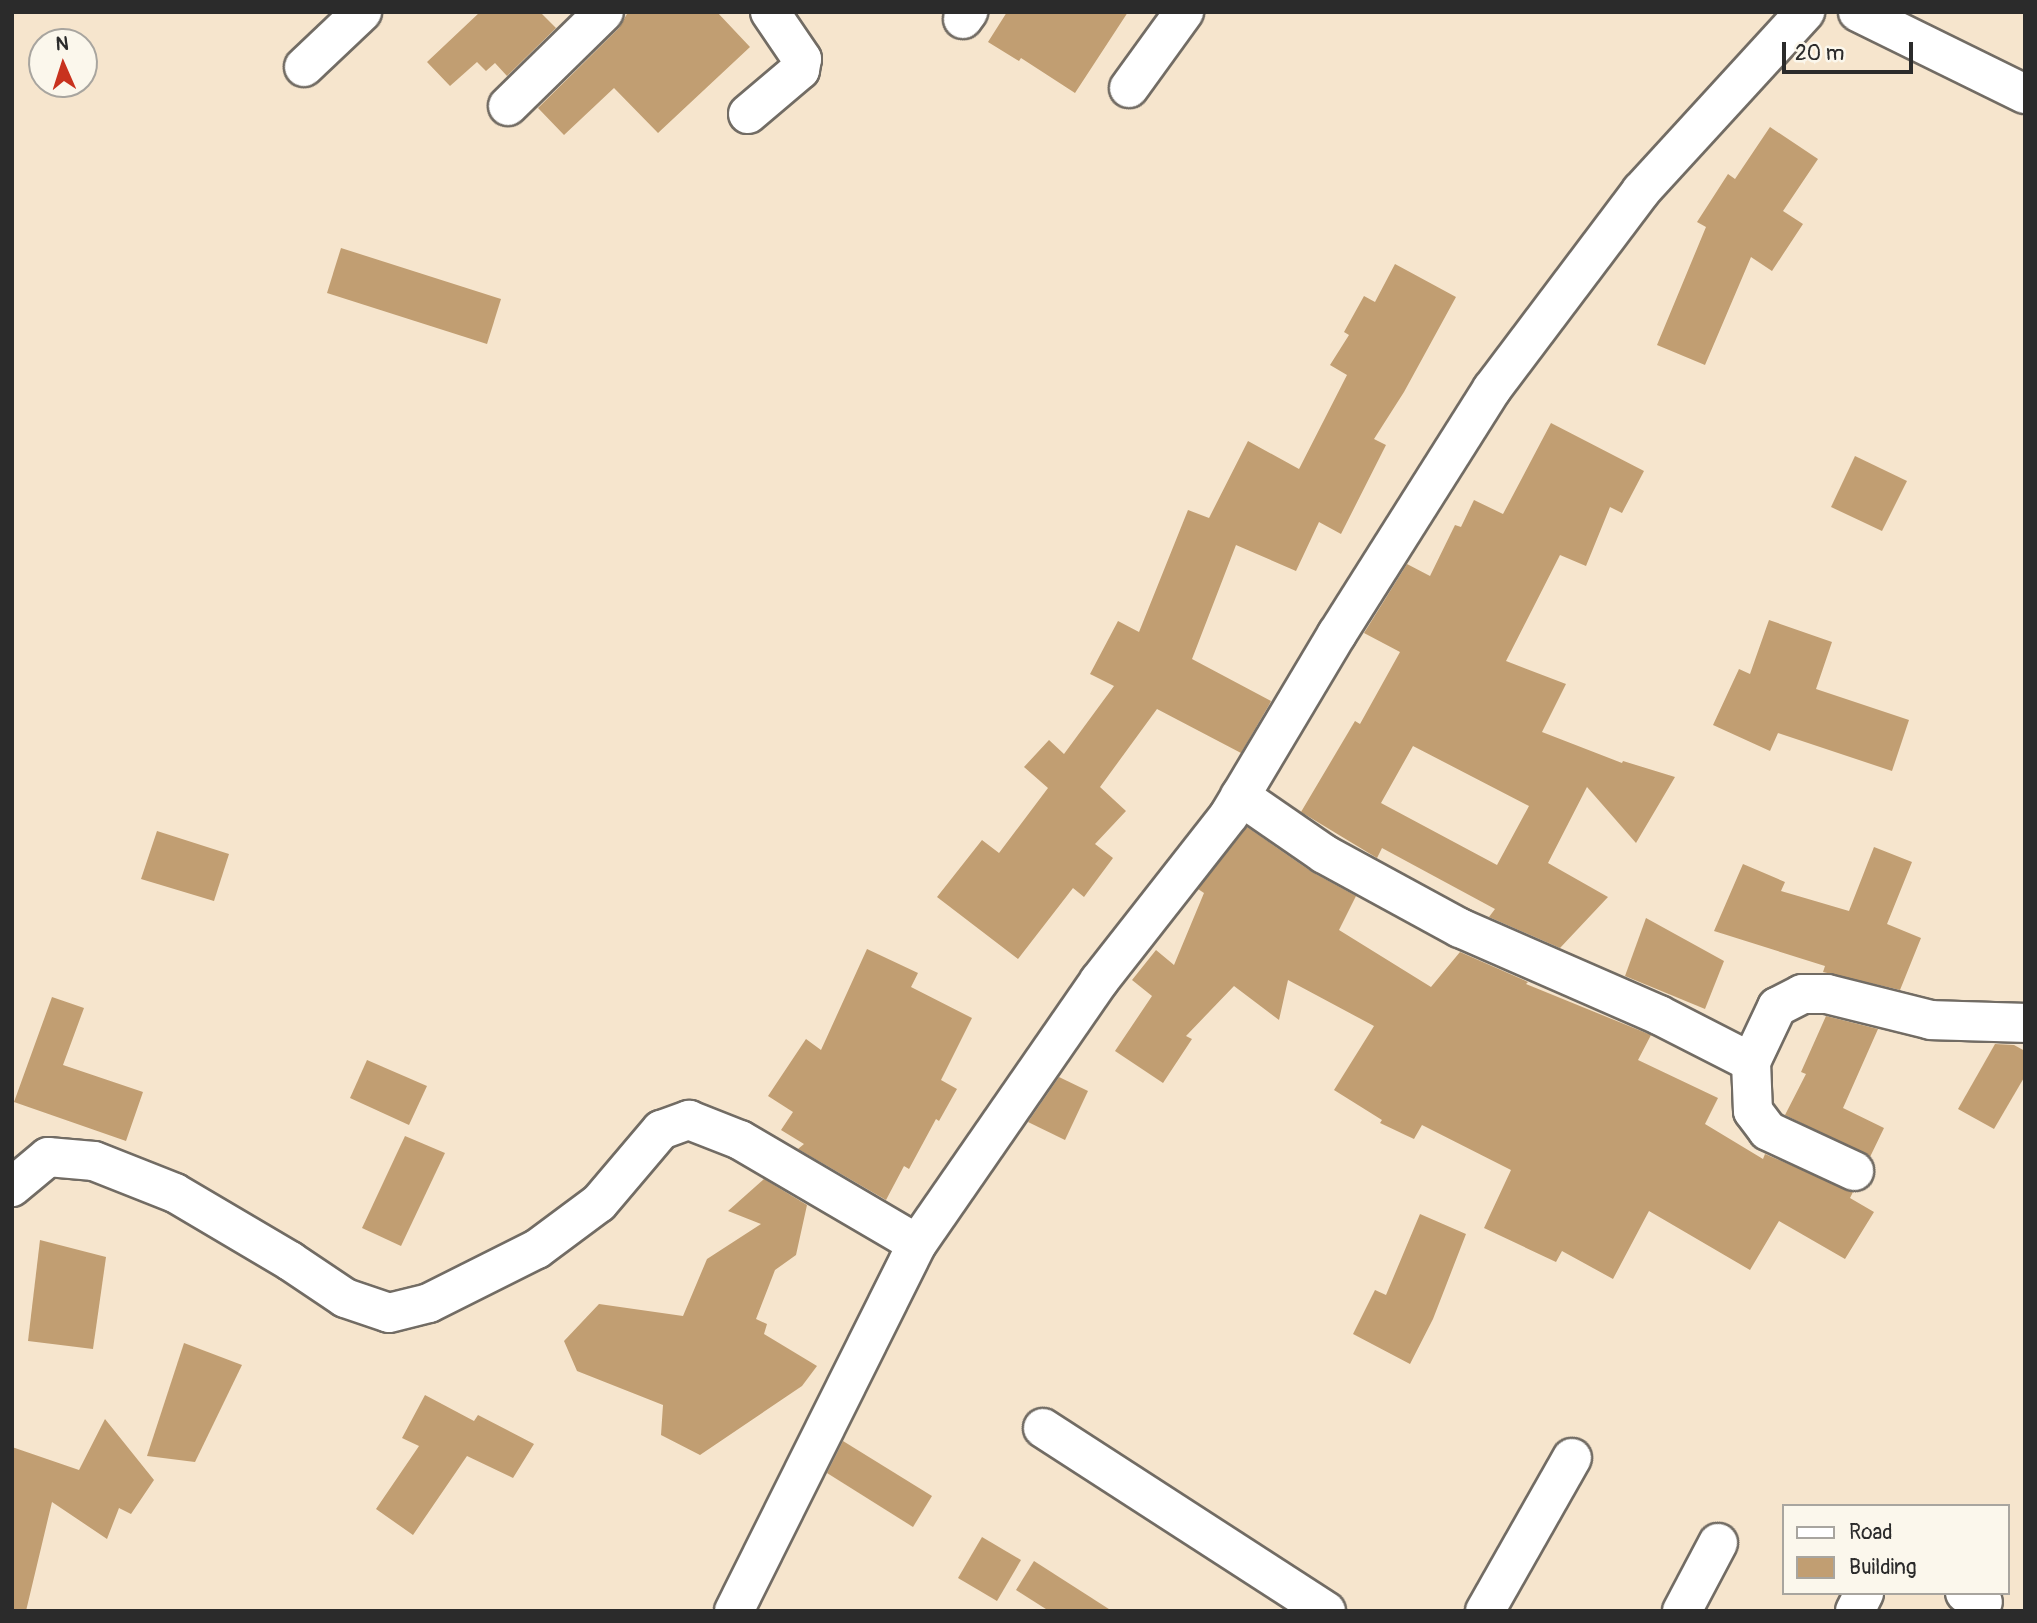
<!DOCTYPE html>
<html>
<head>
<meta charset="utf-8">
<style>
  body { margin:0 }
  #map { position:relative; width:2037px; height:1623px; overflow:hidden; background:#f6e5cd; font-family:Pangolin,sans-serif }
  div>[style] { position:absolute }
  [style*='--x'] { left:calc(var(--x)*1px); top:calc(var(--y)*1px); width:calc(var(--w)*1px); rotate:calc(var(--a)*1deg) }
  .building>* { inset:0; background:#c19e72 }
  .roads { filter:drop-shadow(2px 0 #726c64) drop-shadow(-2px 0 #726c64) drop-shadow(0 2px #726c64) drop-shadow(0 -2px #726c64) }
  .minor>* { height:38px; margin:-19px; padding:0 19px; transform-origin:19px; border-radius:19px; background:#fff }
  span { translate:-50% -50%; white-space:nowrap; text-align:center; line-height:1.15; -webkit-text-stroke:5px #fbf7ec; paint-order:stroke }
  .frame { position:absolute; inset:0; border:14px solid #2b2b2b; pointer-events:none }
  .legend { position:absolute; left:1782px; top:1504px; width:228px; height:91px; box-sizing:border-box; background:#fbf7ec; border:2px solid #a8a59f; margin:0; padding:9px 12px; list-style:none; font-size:21px; color:#2b2b2b }
  .legend li { display:flex; align-items:center; gap:14px; height:35px }
  .legend b { width:35px; border:2px solid #a8a59f }
  .north { position:absolute; left:28px; top:28px; width:70px; height:70px; box-sizing:border-box; background:#fbf7ec; border:2px solid #a8a59f; border-radius:50%; rotate:357deg; font-size:19px; font-weight:700; line-height:28px; text-align:center; color:#2b2b2b }
  .north::after { content:''; display:block; margin:auto; width:24px; height:32px; background:#c8321e; clip-path:polygon(50% 0,100% 100%,50% 72%,0 100%) }
  .scale { position:absolute; left:1782px; top:42px; width:131px; height:32px; box-sizing:border-box; border:4px solid #2b2b2b; border-top:0; padding-left:9px; font-size:21px; line-height:24px; white-space:nowrap; color:#2b2b2b; -webkit-text-stroke:5px #fbf7ec; paint-order:stroke }
</style>
</head>
<body>
<div id="map">
  <div class="building">
    <i style="clip-path:polygon(480px 12px,540px 12px,556px 28px,507px 76px,495px 63px,486px 71px,477px 62px,450px 86px,427px 62px)"></i>
    <i style="clip-path:polygon(628px 12px,717px 12px,750px 47px,658px 133px,614px 88px,564px 135px,538px 108px,619px 28px)"></i>
    <i style="clip-path:polygon(1007px 12px,1128px 12px,1075px 93px,1021px 58px,1019px 61px,988px 42px)"></i>
    <i style="clip-path:polygon(1770px 127px,1818px 159px,1783px 211px,1803px 224px,1772px 271px,1751px 257px,1705px 365px,1657px 345px,1706px 227px,1697px 222px,1728px 174px,1735px 179px)"></i>
    <i style="clip-path:polygon(341px 248px,501px 299px,487px 344px,327px 293px)"></i>
    <i style="clip-path:polygon(1395px 264px,1456px 297px,1404px 392px,1374px 439px,1386px 445px,1341px 534px,1319px 522px,1296px 571px,1236px 545px,1192px 659px,1271px 701px,1269px 705px,1241px 753px,1157px 709px,1100px 787px,1126px 811px,1095px 844px,1113px 858px,1084px 897px,1073px 888px,1018px 959px,937px 897px,982px 840px,999px 853px,1048px 788px,1024px 767px,1049px 740px,1064px 754px,1114px 686px,1090px 674px,1118px 621px,1139px 632px,1188px 510px,1209px 518px,1248px 441px,1299px 469px,1347px 375px,1330px 365px,1349px 335px,1344px 332px,1364px 296px,1375px 302px)"></i>
    <i style="clip-path:polygon(evenodd,1551px 423px,1644px 471px,1622px 513px,1610px 507px,1586px 566px,1560px 555px,1506px 661px,1566px 684px,1542px 732px,1622px 763px,1623px 761px,1675px 777px,1636px 843px,1587px 787px,1548px 863px,1608px 897px,1560px 948px,1489px 917px,1495px 909px,1382px 848px,1377px 858px,1301px 812px,1355px 721px,1360px 724px,1400px 652px,1364px 633px,1407px 564px,1430px 576px,1455px 525px,1461px 527px,1474px 500px,1503px 514px,1551px 423px,1413px 746px,1529px 806px,1497px 865px,1381px 803px,1413px 746px)"></i>
    <i style="clip-path:polygon(1855px 456px,1907px 481px,1882px 531px,1831px 507px)"></i>
    <i style="clip-path:polygon(1769px 620px,1832px 642px,1816px 689px,1909px 720px,1892px 771px,1778px 733px,1770px 751px,1713px 725px,1739px 669px,1750px 674px)"></i>
    <i style="clip-path:polygon(1247px 827px,1312px 872px,1356px 896px,1339px 930px,1431px 987px,1460px 952px,1528px 982px,1526px 984px,1651px 1035px,1638px 1060px,1718px 1098px,1705px 1124px,1763px 1159px,1765px 1154px,1853px 1192px,1850px 1198px,1874px 1212px,1845px 1259px,1779px 1221px,1750px 1270px,1649px 1211px,1613px 1279px,1562px 1251px,1556px 1262px,1484px 1228px,1511px 1170px,1422px 1125px,1414px 1139px,1380px 1123px,1382px 1120px,1334px 1090px,1374px 1026px,1288px 980px,1279px 1020px,1234px 986px,1186px 1036px,1192px 1039px,1163px 1083px,1115px 1051px,1152px 996px,1132px 980px,1156px 950px,1174px 965px,1204px 893px,1198px 889px)"></i>
    <i style="clip-path:polygon(157px 831px,229px 854px,214px 901px,141px 879px)"></i>
    <i style="clip-path:polygon(1874px 847px,1912px 862px,1887px 924px,1921px 938px,1900px 990px,1823px 972px,1825px 966px,1714px 931px,1743px 864px,1785px 882px,1781px 891px,1849px 911px)"></i>
    <i style="clip-path:polygon(1646px 918px,1724px 961px,1705px 1009px,1625px 976px)"></i>
    <i style="clip-path:polygon(867px 949px,918px 973px,911px 987px,972px 1018px,941px 1080px,957px 1089px,939px 1121px,936px 1119px,909px 1169px,904px 1166px,886px 1200px,798px 1149px,804px 1144px,781px 1130px,793px 1112px,768px 1096px,806px 1039px,821px 1050px)"></i>
    <i style="clip-path:polygon(52px 997px,84px 1008px,63px 1065px,143px 1092px,126px 1141px,14px 1102px)"></i>
    <i style="clip-path:polygon(1826px 1016px,1878px 1029px,1843px 1108px,1884px 1128px,1870px 1157px,1785px 1115px,1806px 1074px,1801px 1072px)"></i>
    <i style="clip-path:polygon(1995px 1044px,2014px 1045px,2025px 1051px,2025px 1076px,1994px 1129px,1958px 1109px)"></i>
    <i style="clip-path:polygon(367px 1060px,427px 1086px,409px 1125px,350px 1098px)"></i>
    <i style="clip-path:polygon(1059px 1077px,1088px 1091px,1065px 1140px,1028px 1122px)"></i>
    <i style="clip-path:polygon(405px 1136px,445px 1153px,401px 1246px,362px 1228px)"></i>
    <i style="clip-path:polygon(764px 1179px,807px 1205px,796px 1255px,775px 1270px,756px 1319px,767px 1324px,764px 1334px,817px 1366px,802px 1386px,700px 1455px,661px 1435px,663px 1405px,577px 1371px,564px 1341px,599px 1304px,683px 1316px,707px 1259px,761px 1224px,728px 1211px)"></i>
    <i style="clip-path:polygon(1420px 1214px,1466px 1234px,1433px 1319px,1410px 1364px,1353px 1334px,1375px 1290px,1386px 1295px)"></i>
    <i style="clip-path:polygon(40px 1240px,106px 1257px,93px 1349px,28px 1341px)"></i>
    <i style="clip-path:polygon(184px 1343px,242px 1365px,195px 1462px,147px 1456px)"></i>
    <i style="clip-path:polygon(425px 1395px,474px 1421px,478px 1415px,534px 1444px,513px 1478px,467px 1456px,413px 1535px,376px 1509px,419px 1446px,402px 1438px)"></i>
    <i style="clip-path:polygon(105px 1419px,154px 1480px,131px 1514px,119px 1508px,107px 1539px,52px 1502px,26px 1611px,12px 1609px,12px 1447px,79px 1470px)"></i>
    <i style="clip-path:polygon(843px 1441px,932px 1496px,913px 1527px,827px 1473px)"></i>
    <i style="clip-path:polygon(982px 1537px,1021px 1560px,997px 1601px,958px 1578px)"></i>
    <i style="clip-path:polygon(1034px 1561px,1112px 1611px,1049px 1611px,1016px 1590px)"></i>
  </div>
  <div class="roads">
    <div class="minor">
      <i style="--x:1858;--y:12;--w:186;--a:26.2"></i>
      <i style="--x:963;--y:19;--w:9;--a:-54"></i>
      <i style="--x:304;--y:67;--w:80;--a:-43.5"></i>
      <i style="--x:1129;--y:88;--w:94;--a:-54.1"></i>
      <i style="--x:508;--y:106;--w:134;--a:-44.4"></i>
      <i style="--x:748;--y:114;--w:68;--a:-40.2"></i>
      <i style="--x:800;--y:70;--w:11;--a:-80"></i>
      <i style="--x:802;--y:59;--w:57;--a:-124.2"></i>
      <i style="--x:1240;--y:796;--w:102;--a:34.6"></i>
      <i style="--x:1324;--y:854;--w:155;--a:28.6"></i>
      <i style="--x:1460;--y:928;--w:217;--a:23.6"></i>
      <i style="--x:1659;--y:1015;--w:103;--a:27.1"></i>
      <i style="--x:1751;--y:1062;--w:49;--a:87.7"></i>
      <i style="--x:1753;--y:1111;--w:25;--a:53"></i>
      <i style="--x:1768;--y:1131;--w:95;--a:24.9"></i>
      <i style="--x:1751;--y:1062;--w:61;--a:-64.7"></i>
      <i style="--x:1777;--y:1007;--w:28;--a:-27"></i>
      <i style="--x:1802;--y:994;--w:25;--a:0"></i>
      <i style="--x:1827;--y:994;--w:107;--a:14"></i>
      <i style="--x:1931;--y:1020;--w:94;--a:1.8"></i>
      <i style="--x:12;--y:1187;--w:47;--a:-39.8"></i>
      <i style="--x:48;--y:1157;--w:46;--a:5"></i>
      <i style="--x:94;--y:1161;--w:87;--a:21.6"></i>
      <i style="--x:175;--y:1193;--w:134;--a:30.6"></i>
      <i style="--x:290;--y:1261;--w:66;--a:33.9"></i>
      <i style="--x:345;--y:1298;--w:46;--a:18.8"></i>
      <i style="--x:389;--y:1313;--w:41;--a:-14"></i>
      <i style="--x:429;--y:1303;--w:121;--a:-26.6"></i>
      <i style="--x:537;--y:1249;--w:77;--a:-36.6"></i>
      <i style="--x:599;--y:1203;--w:96;--a:-49.7"></i>
      <i style="--x:661;--y:1130;--w:30;--a:-20"></i>
      <i style="--x:689;--y:1120;--w:55;--a:21.4"></i>
      <i style="--x:740;--y:1140;--w:205;--a:30.4"></i>
      <i style="--x:1043;--y:1428;--w:337;--a:32.9"></i>
      <i style="--x:1965;--y:1593;--w:20;--a:27"></i>
      <i style="--x:734;--y:1611;--w:410;--a:-63.5"></i>
      <i style="--x:917;--y:1244;--w:320;--a:-55.3"></i>
      <i style="--x:1099;--y:981;--w:211;--a:-51.9"></i>
      <i style="--x:1229;--y:815;--w:211;--a:-59.2"></i>
      <i style="--x:1337;--y:634;--w:290;--a:-57.7"></i>
      <i style="--x:1492;--y:389;--w:248;--a:-53"></i>
      <i style="--x:1641;--y:191;--w:243;--a:-47.5"></i>
      <i style="--x:1485;--y:1611;--w:176;--a:-60.4"></i>
      <i style="--x:1682;--y:1611;--w:77;--a:-62.1"></i>
      <i style="--x:1855;--y:1611;--w:20;--a:-63"></i>
    </div>
  </div>
  <div class="frame"></div>
  <ul class="legend">
  <li><b style="height:9px;background:#fff"></b>Road</li>
  <li><b style="height:19px;background:#c19e72"></b>Building</li>
  </ul>
  <div class="north">N</div>
  <div class="scale">20 m</div>
</div>
</body>
</html>
